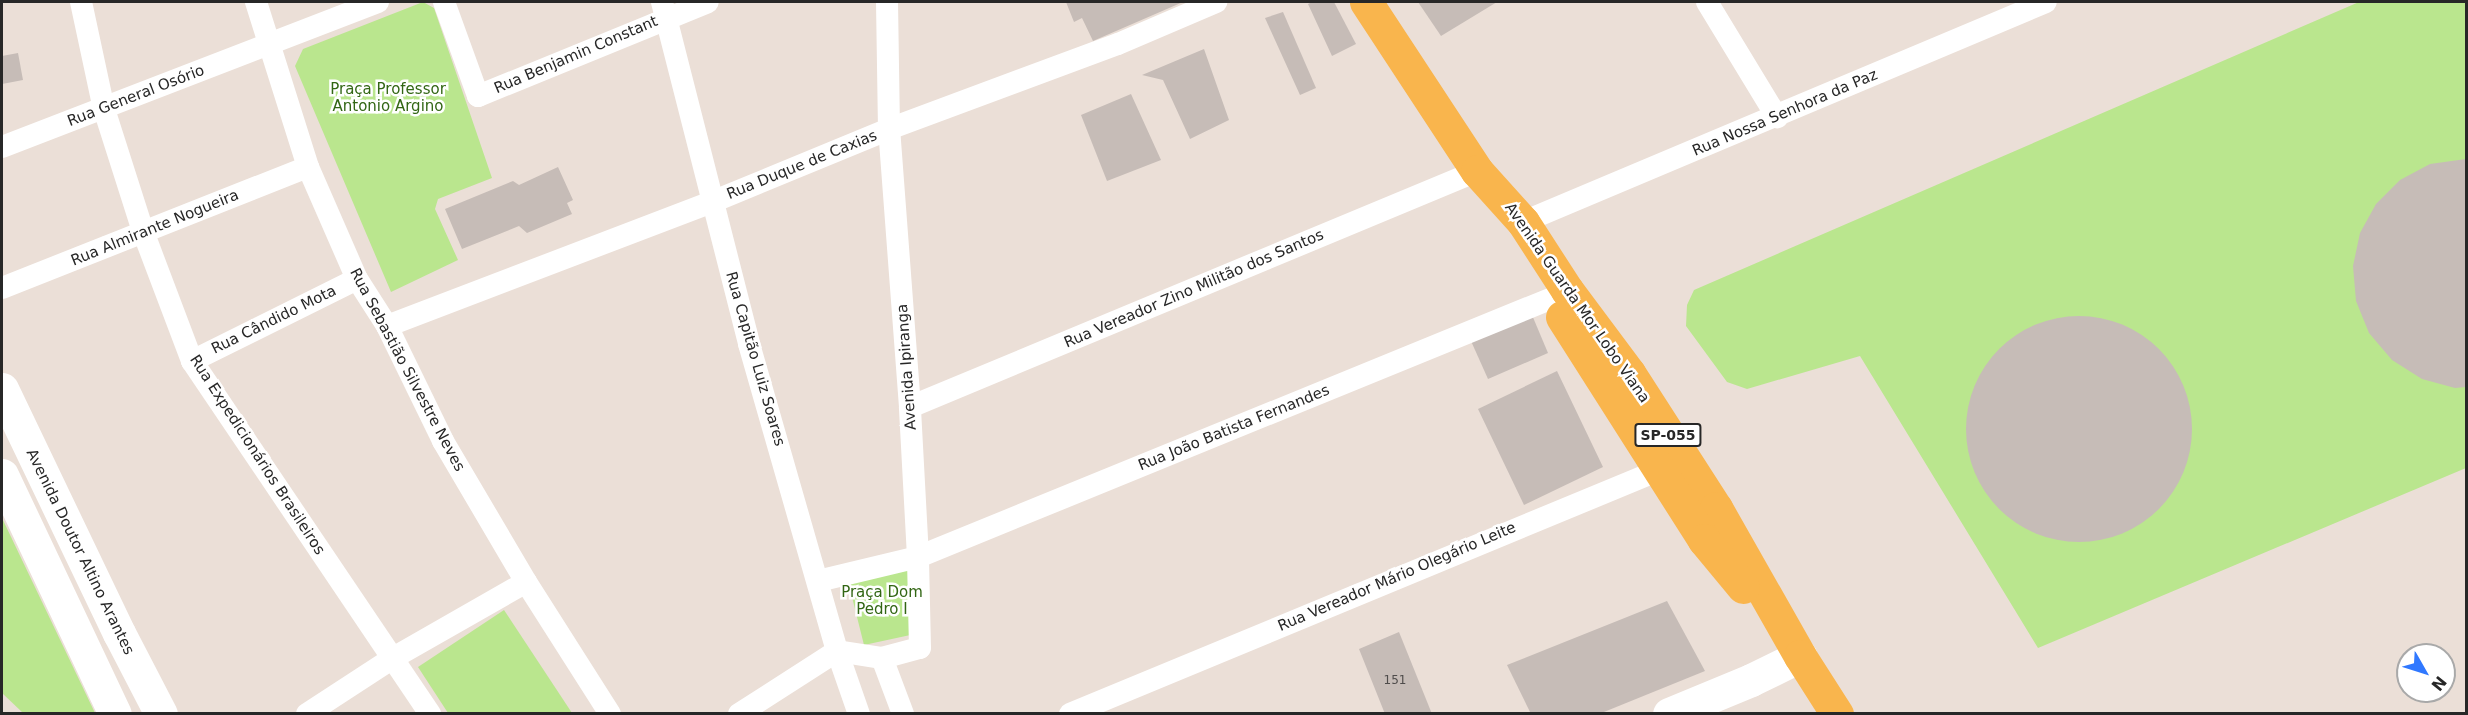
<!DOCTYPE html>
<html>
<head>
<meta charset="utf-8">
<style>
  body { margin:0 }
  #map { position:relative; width:2468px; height:715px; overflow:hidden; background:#ebdfd7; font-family:"DejaVu Sans",sans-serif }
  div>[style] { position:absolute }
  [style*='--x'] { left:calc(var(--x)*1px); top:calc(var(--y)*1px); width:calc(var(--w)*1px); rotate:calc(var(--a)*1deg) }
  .green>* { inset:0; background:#bae68e }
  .building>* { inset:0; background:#c6bcb7 }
  .round { border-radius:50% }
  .street>* { height:22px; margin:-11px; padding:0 11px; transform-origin:11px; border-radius:11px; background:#fff }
  .secondary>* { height:33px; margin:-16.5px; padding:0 16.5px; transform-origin:16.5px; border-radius:16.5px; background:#fff }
  .primary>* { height:33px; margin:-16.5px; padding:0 16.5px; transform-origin:16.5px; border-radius:16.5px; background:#f9b54d }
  span { translate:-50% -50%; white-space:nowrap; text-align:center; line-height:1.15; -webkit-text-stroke:5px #fff; paint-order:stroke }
  .number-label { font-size:12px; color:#4f4c4b }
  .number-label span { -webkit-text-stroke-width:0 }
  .shield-label span { padding:2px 4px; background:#fff; border:2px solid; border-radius:4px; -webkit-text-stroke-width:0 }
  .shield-label { font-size:14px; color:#272727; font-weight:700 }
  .street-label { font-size:15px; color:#272727 }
  .park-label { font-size:15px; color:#326614 }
  .frame { position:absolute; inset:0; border:3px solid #272727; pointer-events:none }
  .north { position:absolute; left:2396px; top:643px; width:60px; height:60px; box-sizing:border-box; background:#fff; border:2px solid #a9a9a9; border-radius:50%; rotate:129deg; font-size:16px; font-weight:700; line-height:24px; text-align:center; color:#272727 }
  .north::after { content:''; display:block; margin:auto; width:21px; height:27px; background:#3078ff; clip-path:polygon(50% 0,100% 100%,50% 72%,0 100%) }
</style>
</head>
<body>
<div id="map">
  <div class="green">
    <i style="clip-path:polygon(423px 2px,434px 8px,492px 178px,438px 199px,435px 209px,458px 260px,391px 292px,295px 66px,303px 49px)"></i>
    <i style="clip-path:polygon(2359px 2px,2466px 2px,2466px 468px,2038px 648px,1860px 356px,1747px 389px,1727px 382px,1686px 326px,1687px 305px,1694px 290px)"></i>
    <i style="clip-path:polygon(2px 518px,95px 713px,23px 713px,2px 693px)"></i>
    <i style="clip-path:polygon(906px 555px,915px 634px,864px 645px,849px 585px)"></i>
    <i style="clip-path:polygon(504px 610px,572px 713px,448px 713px,418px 667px)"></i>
  </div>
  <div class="building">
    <i style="clip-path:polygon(1066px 2px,1183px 2px,1093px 41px,1082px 18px,1074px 22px)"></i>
    <i style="clip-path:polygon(1312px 2px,1334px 2px,1356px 44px,1332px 56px,1308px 4px)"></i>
    <i style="clip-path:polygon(1418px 2px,1497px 2px,1441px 36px)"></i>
    <i style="clip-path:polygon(1283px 12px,1316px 88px,1300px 95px,1265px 18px)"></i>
    <i style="clip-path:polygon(1204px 49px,1229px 120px,1190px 139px,1163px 80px,1142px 75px)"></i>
    <i style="clip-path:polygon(18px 53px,23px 80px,2px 84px,2px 56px)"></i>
    <i style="clip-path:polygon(1131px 94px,1161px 160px,1107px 181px,1081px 115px)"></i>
    <i style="clip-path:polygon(2466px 159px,2466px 387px,2455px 388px,2422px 379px,2392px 360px,2369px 333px,2356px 301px,2353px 266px,2360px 233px,2376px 204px,2400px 180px,2430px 164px)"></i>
    <i style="clip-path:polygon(558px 167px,573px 200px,567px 203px,572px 214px,527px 233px,519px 226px,462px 249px,445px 209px,513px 181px,519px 185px)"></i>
    <i style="clip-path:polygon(1532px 315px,1548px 353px,1488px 379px,1471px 341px)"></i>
    <i class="round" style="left:1966px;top:316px;width:226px;height:226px"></i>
    <i style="clip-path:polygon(1557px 371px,1603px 467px,1524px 505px,1478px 409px)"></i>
    <i style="clip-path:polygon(1667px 601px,1705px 671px,1599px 714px,1531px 714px,1507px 665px)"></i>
    <i style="clip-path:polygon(1399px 632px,1432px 714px,1385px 714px,1359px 649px)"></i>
  </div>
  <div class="street">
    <i style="--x:81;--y:2;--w:109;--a:77.9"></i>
    <i style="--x:104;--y:109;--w:131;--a:72.3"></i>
    <i style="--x:144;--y:234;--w:136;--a:69.3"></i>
    <i style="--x:192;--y:361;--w:426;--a:56"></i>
    <i style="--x:256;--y:2;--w:173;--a:72.5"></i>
    <i style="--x:308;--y:167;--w:122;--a:66.4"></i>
    <i style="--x:357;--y:279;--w:56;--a:57.4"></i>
    <i style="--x:387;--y:326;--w:128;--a:64"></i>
    <i style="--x:443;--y:441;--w:164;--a:59.5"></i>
    <i style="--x:526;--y:582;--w:156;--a:57.5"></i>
    <i style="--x:444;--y:2;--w:100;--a:70.1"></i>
    <i style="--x:478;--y:96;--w:248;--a:-22.2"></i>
    <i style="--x:662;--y:2;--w:353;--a:75.7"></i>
    <i style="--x:749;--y:344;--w:319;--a:74"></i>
    <i style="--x:837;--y:651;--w:67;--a:70.8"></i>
    <i style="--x:1707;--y:2;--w:135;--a:58.7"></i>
    <i style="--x:2;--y:147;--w:403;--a:-21.1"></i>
    <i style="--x:1523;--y:222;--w:567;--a:-22.81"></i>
    <i style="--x:2;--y:288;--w:329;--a:-21.6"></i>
    <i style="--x:387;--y:326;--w:348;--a:-20.9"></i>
    <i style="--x:712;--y:202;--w:191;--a:-22.4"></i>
    <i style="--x:889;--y:129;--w:244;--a:-20.4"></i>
    <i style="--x:1118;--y:44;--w:107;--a:-23.2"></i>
    <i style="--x:192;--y:361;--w:184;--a:-26.4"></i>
    <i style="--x:910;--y:407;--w:614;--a:-22.6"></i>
    <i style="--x:818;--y:581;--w:103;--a:-13.5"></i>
    <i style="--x:918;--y:557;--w:683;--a:-22.21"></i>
    <i style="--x:882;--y:658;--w:60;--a:69.4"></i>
    <i style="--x:307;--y:714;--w:103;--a:-33.1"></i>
    <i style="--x:393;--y:658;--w:153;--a:-29.7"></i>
    <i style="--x:739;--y:714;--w:117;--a:-32.7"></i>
    <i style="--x:837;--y:651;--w:46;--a:8.8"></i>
    <i style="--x:882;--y:658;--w:39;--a:-15"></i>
    <i style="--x:920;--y:648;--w:91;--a:-91.3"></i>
    <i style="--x:918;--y:557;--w:150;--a:-93.1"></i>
    <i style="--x:910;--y:407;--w:279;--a:-94.3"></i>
    <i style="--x:889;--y:129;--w:127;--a:-90.9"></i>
    <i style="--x:1070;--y:714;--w:638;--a:-22.5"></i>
    <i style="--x:1659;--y:470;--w:13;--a:0"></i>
  </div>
  <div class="secondary">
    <i style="--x:2;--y:389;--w:271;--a:64.4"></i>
    <i style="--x:119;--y:633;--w:91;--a:62.6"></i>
    <i style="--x:2;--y:475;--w:264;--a:64.7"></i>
    <i style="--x:1669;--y:714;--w:89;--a:-22.5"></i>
    <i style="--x:1751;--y:680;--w:55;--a:-26.1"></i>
  </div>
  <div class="primary">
    <i style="--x:1366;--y:2;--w:202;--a:56.7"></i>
    <i style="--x:1477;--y:171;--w:69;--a:48"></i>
    <i style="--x:1523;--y:222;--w:81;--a:57.1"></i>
    <i style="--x:1567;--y:290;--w:104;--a:53.2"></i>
    <i style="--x:1629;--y:373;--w:161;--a:57.2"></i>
    <i style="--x:1716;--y:508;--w:170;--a:60.4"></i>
    <i style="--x:1800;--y:656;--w:69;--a:57.5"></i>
    <i style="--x:1562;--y:317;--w:264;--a:57.5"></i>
    <i style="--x:1704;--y:540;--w:61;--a:50.3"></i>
  </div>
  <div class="number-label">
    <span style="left:1395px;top:681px">151</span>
  </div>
  <div class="shield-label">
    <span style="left:1668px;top:435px">SP-055</span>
  </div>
  <div class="street-label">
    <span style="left:576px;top:55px;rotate:-23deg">Rua Benjamin Constant</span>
    <span style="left:136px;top:96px;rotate:-21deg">Rua General Osório</span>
    <span style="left:1785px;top:113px;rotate:-23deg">Rua Nossa Senhora da Paz</span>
    <span style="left:802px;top:165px;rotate:-22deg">Rua Duque de Caxias</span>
    <span style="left:155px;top:228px;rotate:-22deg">Rua Almirante Nogueira</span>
    <span style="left:1194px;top:289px;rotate:-23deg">Rua Vereador Zino Militão dos Santos</span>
    <span style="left:1577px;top:303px;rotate:55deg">Avenida Guarda Mor Lobo Viana</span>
    <span style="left:274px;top:320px;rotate:-26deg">Rua Cândido Mota</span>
    <span style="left:755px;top:359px;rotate:74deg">Rua Capitão Luiz Soares</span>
    <span style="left:907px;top:367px;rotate:-94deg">Avenida Ipiranga</span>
    <span style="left:407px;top:370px;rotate:62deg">Rua Sebastião Silvestre Neves</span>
    <span style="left:1234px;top:428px;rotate:-22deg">Rua João Batista Fernandes</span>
    <span style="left:257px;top:455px;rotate:57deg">Rua Expedicionários Brasileiros</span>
    <span style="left:80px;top:552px;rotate:64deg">Avenida Doutor Altino Arantes</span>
    <span style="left:1397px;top:577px;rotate:-23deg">Rua Vereador Mário Olegário Leite</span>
  </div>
  <div class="park-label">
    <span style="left:388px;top:98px">Praça Professor<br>Antonio Argino</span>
    <span style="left:882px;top:601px">Praça Dom<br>Pedro I</span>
  </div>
  <div class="frame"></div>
  <div class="north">N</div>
</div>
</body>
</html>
